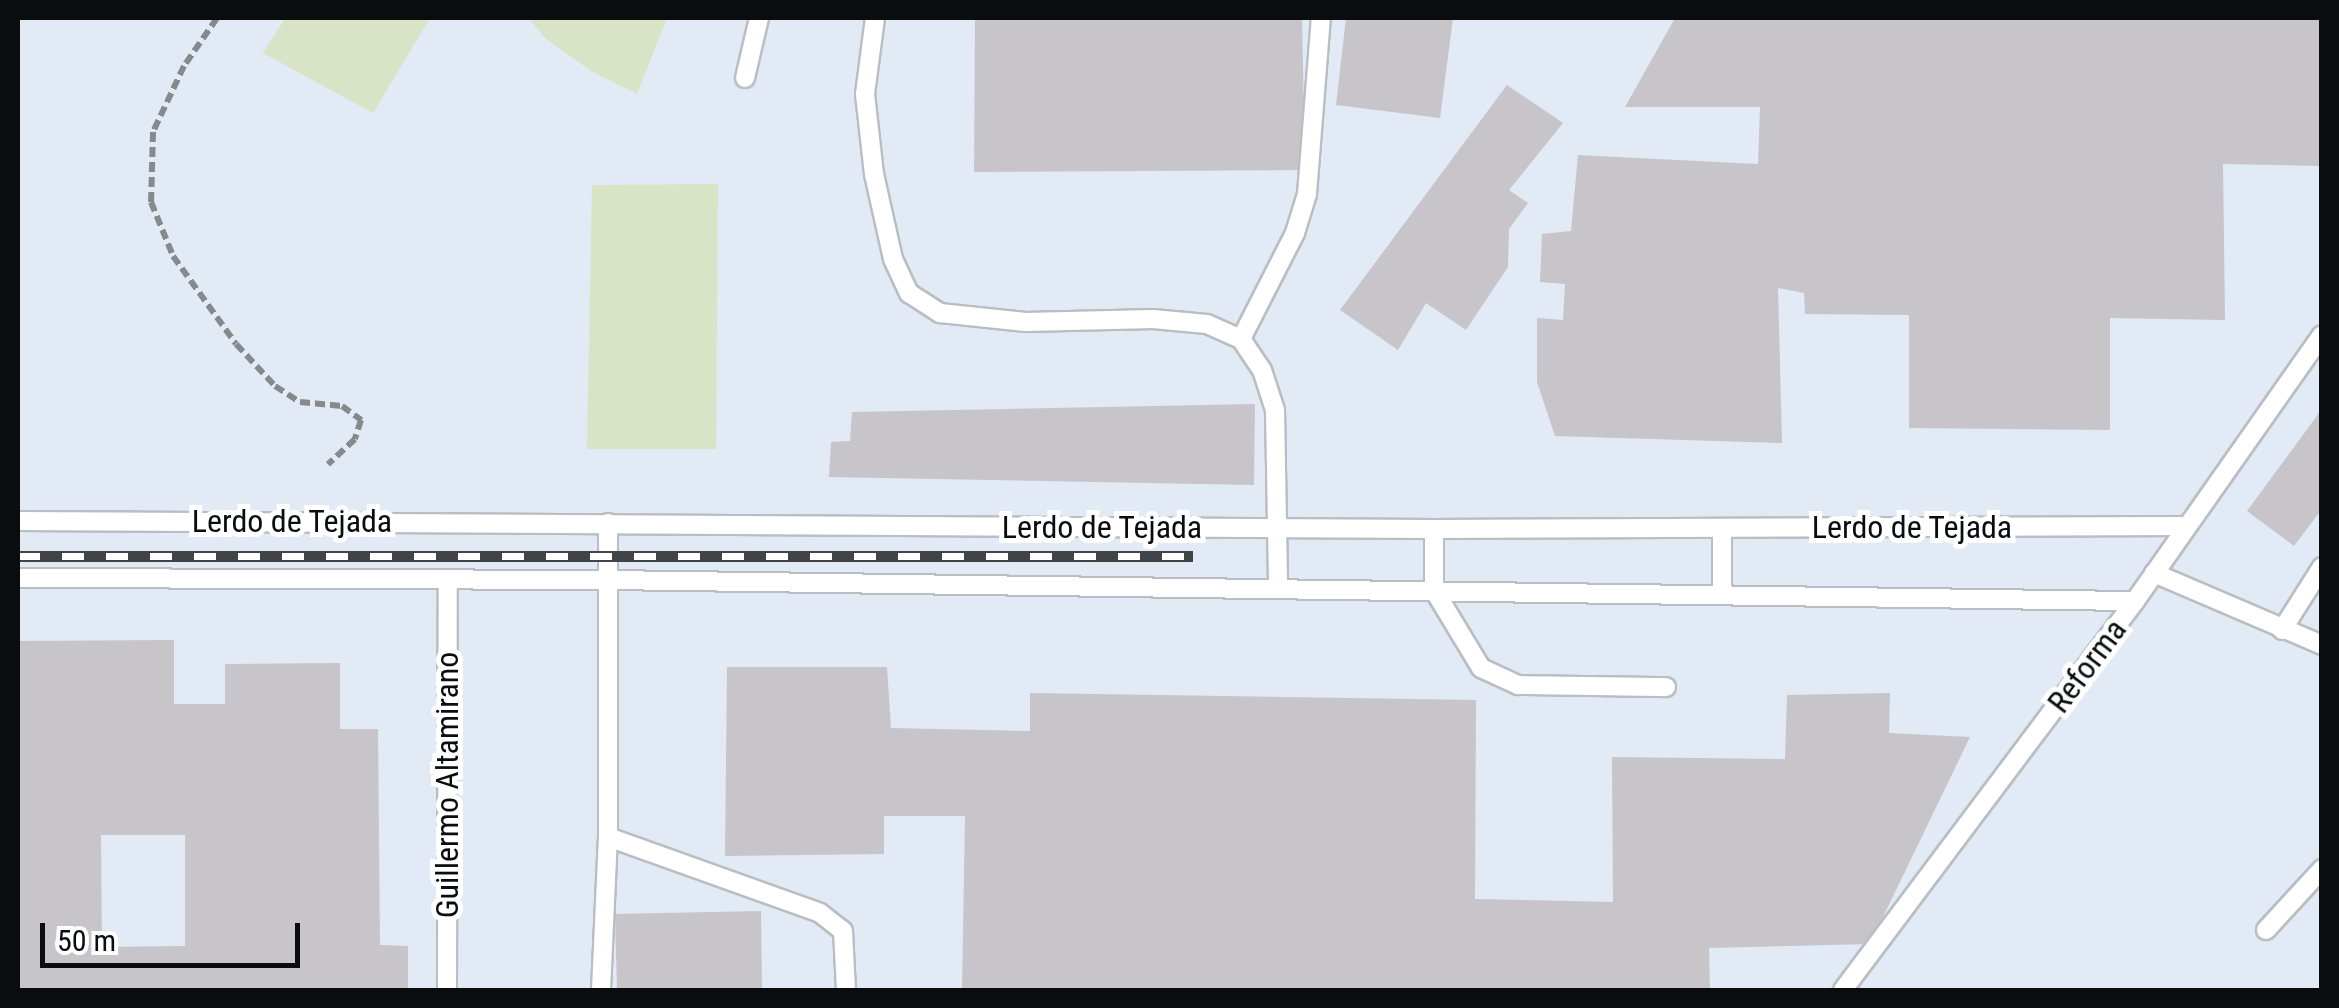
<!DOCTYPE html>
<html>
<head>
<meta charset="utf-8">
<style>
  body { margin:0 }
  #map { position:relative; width:2339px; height:1008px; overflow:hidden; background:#f3f7fc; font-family:"Roboto Condensed",sans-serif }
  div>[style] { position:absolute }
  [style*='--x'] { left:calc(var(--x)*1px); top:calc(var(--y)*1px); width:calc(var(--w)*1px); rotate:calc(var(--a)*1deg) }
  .built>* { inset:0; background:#e1eaf5 }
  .green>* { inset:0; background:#d9e3c6 }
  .building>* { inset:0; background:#c7c4ca }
  .path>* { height:6px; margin-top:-3px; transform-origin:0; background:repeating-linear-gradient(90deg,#878a8d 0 10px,transparent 0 15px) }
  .roads { filter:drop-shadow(2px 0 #b9bec2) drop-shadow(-2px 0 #b9bec2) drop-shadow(0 2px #b9bec2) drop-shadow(0 -2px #b9bec2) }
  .lane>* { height:18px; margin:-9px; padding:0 9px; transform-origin:9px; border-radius:9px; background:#fff }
  .rail>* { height:11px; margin-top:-5.5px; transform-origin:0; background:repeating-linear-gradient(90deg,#fff 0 22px,#414446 0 44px); box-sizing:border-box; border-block:2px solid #414446 }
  span { translate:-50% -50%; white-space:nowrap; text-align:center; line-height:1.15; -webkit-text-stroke:10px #fff; paint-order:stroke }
  .street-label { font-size:32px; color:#0a0c0d }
  .frame { position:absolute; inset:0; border:20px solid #0a0c0d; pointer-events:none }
  .scale { position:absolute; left:40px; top:923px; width:260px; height:45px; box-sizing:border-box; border:5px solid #0a0c0d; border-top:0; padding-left:12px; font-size:30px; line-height:35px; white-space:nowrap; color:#0a0c0d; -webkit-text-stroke:8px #fff; paint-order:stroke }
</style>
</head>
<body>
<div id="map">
  <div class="built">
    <i style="clip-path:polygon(18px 18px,2321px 18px,2321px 990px,18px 990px)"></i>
  </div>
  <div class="green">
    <i style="clip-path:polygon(285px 18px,430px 18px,373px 113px,263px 53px)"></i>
    <i style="clip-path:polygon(529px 18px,667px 18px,637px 94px,591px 71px,545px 38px)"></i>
    <i style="clip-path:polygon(718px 184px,716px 449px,587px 449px,592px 185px)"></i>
  </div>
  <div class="building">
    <i style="clip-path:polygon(975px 18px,1302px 18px,1305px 170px,974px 172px)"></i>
    <i style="clip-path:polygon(1346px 18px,1453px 18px,1440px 118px,1336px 105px)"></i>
    <i style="clip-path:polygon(1675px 18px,2322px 18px,2322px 166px,2223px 164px,2225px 320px,2110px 318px,2110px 430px,1909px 428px,1909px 315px,1805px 314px,1804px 293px,1778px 288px,1782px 443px,1555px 436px,1537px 382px,1537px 318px,1563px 320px,1565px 284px,1540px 282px,1542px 234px,1571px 231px,1578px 155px,1758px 164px,1760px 107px,1625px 107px)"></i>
    <i style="clip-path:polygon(1507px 85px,1563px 123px,1509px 190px,1528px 203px,1509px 229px,1508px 267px,1466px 330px,1426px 303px,1398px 350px,1340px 310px)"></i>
    <i style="clip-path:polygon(1255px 404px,1254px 485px,829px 477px,831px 442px,850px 441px,852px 412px)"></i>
    <i style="clip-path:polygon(2322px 409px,2322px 509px,2294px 546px,2247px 511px)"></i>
    <i style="clip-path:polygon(evenodd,174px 640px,174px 704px,225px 704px,225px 664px,340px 663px,340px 729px,378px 729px,380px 945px,408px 946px,408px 990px,18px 990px,18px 641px,174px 640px,101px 835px,185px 835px,185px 946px,102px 947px,101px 835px)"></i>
    <i style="clip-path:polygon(727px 667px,887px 667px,891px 728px,1030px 731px,1030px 693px,1476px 700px,1475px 899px,1613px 902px,1612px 757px,1785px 759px,1787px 695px,1890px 693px,1889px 733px,1970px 737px,1870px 944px,1709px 948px,1710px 990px,962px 990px,965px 816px,884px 816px,884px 854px,725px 856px)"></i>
    <i style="clip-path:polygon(761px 911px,762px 990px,617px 990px,615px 914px)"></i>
  </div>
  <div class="path">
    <i style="--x:217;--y:18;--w:58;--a:124.5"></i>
    <i style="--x:184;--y:66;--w:73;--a:115.2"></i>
    <i style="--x:153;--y:132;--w:70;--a:91.6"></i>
    <i style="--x:151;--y:202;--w:58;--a:67.8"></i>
    <i style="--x:173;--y:256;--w:108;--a:54.4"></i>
    <i style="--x:236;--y:344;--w:57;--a:47.1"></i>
    <i style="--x:275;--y:386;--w:30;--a:33"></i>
    <i style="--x:300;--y:402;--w:42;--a:5.4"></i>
    <i style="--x:342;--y:406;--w:24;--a:36"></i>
    <i style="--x:361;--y:420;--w:20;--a:108"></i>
    <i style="--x:355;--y:439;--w:37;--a:137"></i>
  </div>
  <div class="roads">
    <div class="lane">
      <i style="--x:875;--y:18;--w:77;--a:97.5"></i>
      <i style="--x:865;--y:94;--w:81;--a:83.6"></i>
      <i style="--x:874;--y:174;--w:87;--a:77.4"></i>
      <i style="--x:893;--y:259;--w:38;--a:65"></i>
      <i style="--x:909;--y:293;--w:37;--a:33"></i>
      <i style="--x:940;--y:313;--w:86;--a:6"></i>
      <i style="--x:1026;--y:322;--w:127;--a:-1.4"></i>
      <i style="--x:1153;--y:319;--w:54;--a:5.3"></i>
      <i style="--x:1207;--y:324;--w:37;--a:24"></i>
      <i style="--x:1241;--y:339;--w:37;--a:56"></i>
      <i style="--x:1262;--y:370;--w:42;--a:72"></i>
      <i style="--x:1275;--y:410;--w:178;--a:89"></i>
      <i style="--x:745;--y:78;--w:62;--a:-76.9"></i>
      <i style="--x:1241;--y:339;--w:119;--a:-63"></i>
      <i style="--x:1295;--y:233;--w:41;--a:-72.9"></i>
      <i style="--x:1307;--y:194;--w:177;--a:-85.5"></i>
      <i style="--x:18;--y:521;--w:1416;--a:0.32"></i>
      <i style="--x:1434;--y:529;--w:752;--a:-0.23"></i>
      <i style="--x:608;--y:523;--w:314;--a:90"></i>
      <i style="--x:608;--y:837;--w:225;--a:19.7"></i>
      <i style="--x:820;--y:913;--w:29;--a:38"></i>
      <i style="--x:843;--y:931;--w:59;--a:87.1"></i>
      <i style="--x:1722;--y:528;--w:64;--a:90"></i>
      <i style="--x:1434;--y:529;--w:61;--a:90"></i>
      <i style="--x:1434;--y:590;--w:91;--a:58.9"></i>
      <i style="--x:1481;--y:668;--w:41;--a:24.7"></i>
      <i style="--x:1518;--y:685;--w:148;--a:0.8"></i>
      <i style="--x:2154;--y:573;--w:183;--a:23.2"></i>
      <i style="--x:18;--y:578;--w:590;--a:0.19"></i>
      <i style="--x:608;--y:580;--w:1527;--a:0.79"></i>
      <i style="--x:2282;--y:630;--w:75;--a:-57.6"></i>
      <i style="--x:2266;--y:930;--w:83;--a:-47.4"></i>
      <i style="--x:447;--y:990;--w:411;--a:-89.9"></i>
      <i style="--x:601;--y:990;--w:153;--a:-87.4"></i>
      <i style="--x:1843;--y:990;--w:486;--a:-53.1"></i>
      <i style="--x:2135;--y:601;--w:325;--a:-54.9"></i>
    </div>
  </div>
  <div class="rail">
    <i style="--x:18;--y:556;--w:1175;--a:0"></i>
  </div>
  <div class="street-label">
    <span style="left:292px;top:521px">Lerdo de Tejada</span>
    <span style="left:1102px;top:527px">Lerdo de Tejada</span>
    <span style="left:1912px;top:527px">Lerdo de Tejada</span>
    <span style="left:2087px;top:666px;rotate:-53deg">Reforma</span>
    <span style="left:447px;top:785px;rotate:-90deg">Guillermo Altamirano</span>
  </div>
  <div class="frame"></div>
  <div class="scale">50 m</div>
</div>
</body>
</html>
